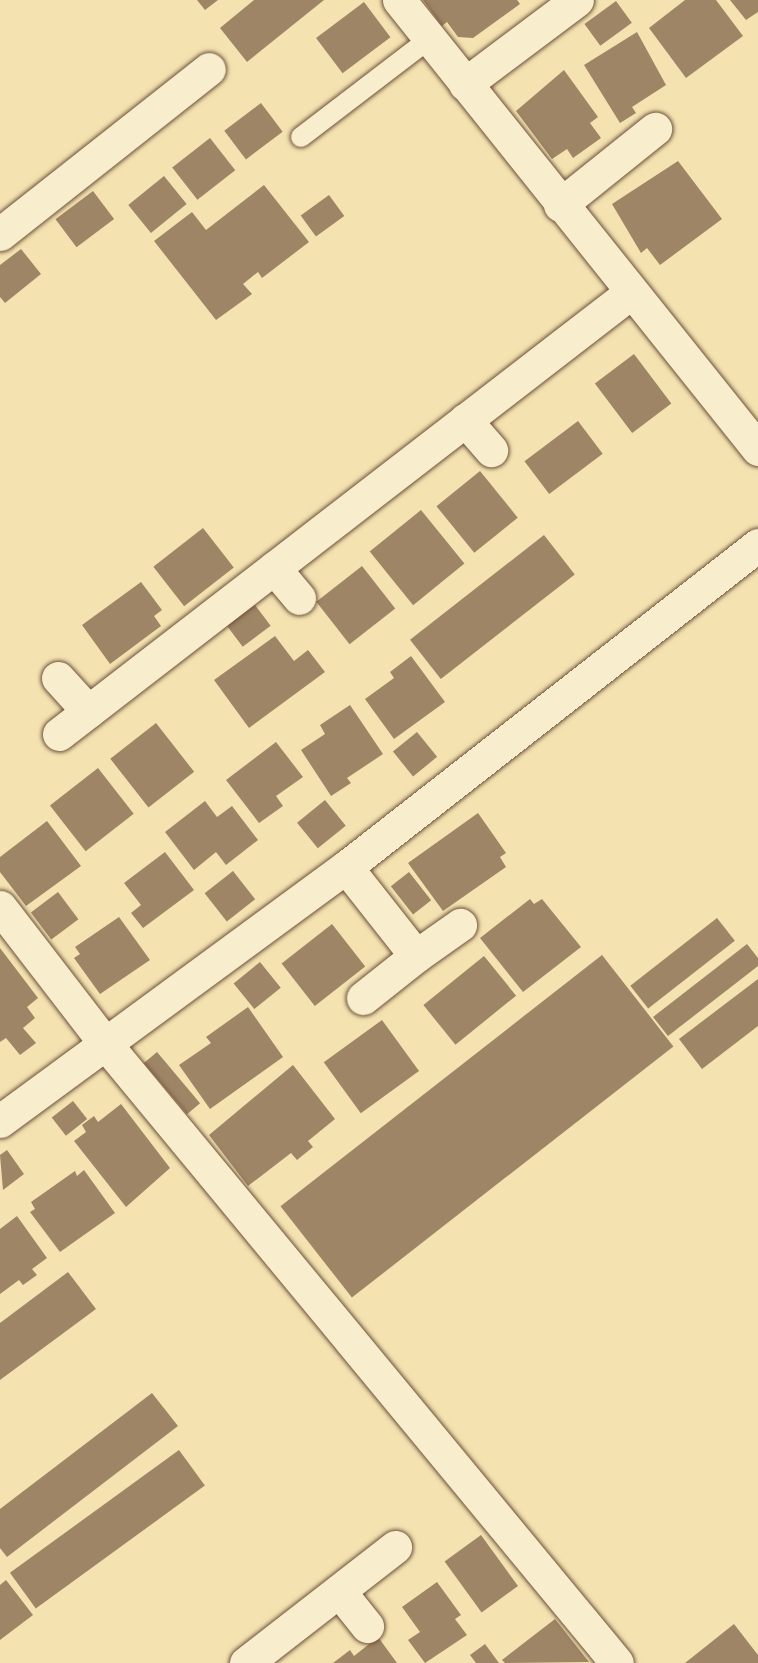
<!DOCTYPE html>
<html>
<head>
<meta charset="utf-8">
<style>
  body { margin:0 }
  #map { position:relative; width:758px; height:1663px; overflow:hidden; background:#f4e3b1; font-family:"IM FELL Great Primer",serif }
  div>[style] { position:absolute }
  .building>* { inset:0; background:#9e8565; transform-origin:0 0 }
  .roads { filter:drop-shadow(0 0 2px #6d503a) drop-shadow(0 0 2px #6d503a) }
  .lane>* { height:20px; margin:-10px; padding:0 10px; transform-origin:10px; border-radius:10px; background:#f8edcc }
  .street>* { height:33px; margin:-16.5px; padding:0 16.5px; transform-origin:16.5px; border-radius:16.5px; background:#f8edcc }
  span { translate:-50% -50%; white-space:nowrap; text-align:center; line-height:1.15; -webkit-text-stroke:4.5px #f8edcc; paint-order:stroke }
</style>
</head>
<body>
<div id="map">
  <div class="building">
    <div style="clip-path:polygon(197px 0,218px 0,205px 10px)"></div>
    <div style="clip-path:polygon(254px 0,324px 0,247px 62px,220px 28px)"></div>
    <div style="clip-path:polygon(423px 0,517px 0,520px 4px,473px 38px,458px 37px,447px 22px,442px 26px)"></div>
    <div style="clip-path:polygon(685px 0,716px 0,743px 36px,686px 78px,649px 28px)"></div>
    <div style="clip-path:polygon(730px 0,758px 0,758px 12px,746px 20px)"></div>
    <div style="left:616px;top:1px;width:27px;height:39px;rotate:54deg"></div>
    <div style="left:364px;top:2px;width:44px;height:60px;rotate:53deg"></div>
    <div style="clip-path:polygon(637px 32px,666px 85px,632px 107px,636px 113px,620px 123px,584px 65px)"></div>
    <div style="clip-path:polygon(564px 70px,598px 117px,590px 123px,601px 138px,573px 158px,567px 149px,552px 159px,516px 111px)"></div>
    <div style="left:261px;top:103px;width:36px;height:46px;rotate:53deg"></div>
    <div style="left:210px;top:138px;width:41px;height:48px;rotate:52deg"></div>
    <div style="clip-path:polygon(678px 161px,722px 219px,660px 265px,647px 248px,641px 253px,612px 204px)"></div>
    <div style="left:164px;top:176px;width:36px;height:46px;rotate:51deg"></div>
    <div style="clip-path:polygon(264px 185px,309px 242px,262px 278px,258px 272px,243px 284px,252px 294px,216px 320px,154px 241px,192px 212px,206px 230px)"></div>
    <div style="left:93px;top:191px;width:35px;height:47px;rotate:53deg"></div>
    <div style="left:329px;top:195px;width:26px;height:35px;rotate:54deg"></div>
    <div style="clip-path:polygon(21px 249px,41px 274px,5px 303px,0 297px,0 265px)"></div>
    <div style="left:634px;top:354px;width:62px;height:49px;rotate:53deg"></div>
    <div style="left:578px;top:421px;width:41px;height:67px;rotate:53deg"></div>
    <div style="left:480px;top:471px;width:60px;height:56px;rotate:51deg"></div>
    <div style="left:421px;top:510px;width:69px;height:66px;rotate:51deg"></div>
    <div style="left:203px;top:528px;width:50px;height:63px;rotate:52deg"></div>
    <div style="left:544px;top:535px;width:50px;height:170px;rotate:52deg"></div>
    <div style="left:362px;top:566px;width:54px;height:58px;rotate:52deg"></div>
    <div style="clip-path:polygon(141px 582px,162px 610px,154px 616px,161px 626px,110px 664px,82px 625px)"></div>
    <div style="left:255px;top:605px;width:26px;height:35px;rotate:53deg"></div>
    <div style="clip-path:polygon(275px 636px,294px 661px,308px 650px,325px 672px,249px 728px,214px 680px)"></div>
    <div style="clip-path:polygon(411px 656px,445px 702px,394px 739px,365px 699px,394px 678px,390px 672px)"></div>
    <div style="clip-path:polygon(350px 705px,383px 754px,347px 778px,351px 783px,331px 796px,301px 750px,325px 734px,320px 725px)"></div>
    <div style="left:156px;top:723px;width:62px;height:58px;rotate:52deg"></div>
    <div style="left:417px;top:732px;width:32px;height:31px;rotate:51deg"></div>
    <div style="clip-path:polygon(276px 742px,303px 777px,276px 796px,283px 806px,259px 823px,226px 780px)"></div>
    <div style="left:98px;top:768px;width:58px;height:61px;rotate:52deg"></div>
    <div style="left:325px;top:800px;width:33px;height:36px;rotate:51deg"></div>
    <div style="clip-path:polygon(205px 801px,217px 817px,232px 806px,258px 840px,226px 865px,216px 852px,194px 870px,165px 832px)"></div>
    <div style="clip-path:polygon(478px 813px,506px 853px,500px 857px,506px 867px,443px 911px,408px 863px)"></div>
    <div style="clip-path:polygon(47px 821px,81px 866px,26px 906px,0 872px,0 857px)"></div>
    <div style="clip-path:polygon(165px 852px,194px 890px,143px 928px,131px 913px,141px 905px,124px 883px)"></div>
    <div style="left:233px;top:871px;width:36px;height:36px;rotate:52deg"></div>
    <div style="left:409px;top:872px;width:36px;height:23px;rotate:52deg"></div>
    <div style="left:58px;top:892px;width:34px;height:34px;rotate:53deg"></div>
    <div style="clip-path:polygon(530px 899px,534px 904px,542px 899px,581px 947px,523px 992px,480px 938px)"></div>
    <div style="clip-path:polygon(119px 917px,150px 960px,100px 994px,74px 958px,80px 954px,75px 947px)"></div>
    <div style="left:717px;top:918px;width:29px;height:110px;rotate:52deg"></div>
    <div style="left:332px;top:924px;width:54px;height:64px;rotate:52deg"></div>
    <div style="clip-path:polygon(747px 944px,758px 958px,758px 966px,668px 1036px,653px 1017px)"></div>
    <div style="clip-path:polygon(0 948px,38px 998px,27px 1007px,35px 1018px,23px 1028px,36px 1043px,20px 1055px,6px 1038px,0 1042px)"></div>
    <div style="left:602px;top:955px;width:116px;height:408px;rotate:52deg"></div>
    <div style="left:484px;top:956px;width:51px;height:78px;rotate:51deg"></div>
    <div style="left:260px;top:962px;width:33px;height:34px;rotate:51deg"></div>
    <div style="clip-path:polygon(758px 979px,758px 1026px,702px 1069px,679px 1039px)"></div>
    <div style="clip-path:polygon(248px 1007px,283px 1057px,210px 1109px,179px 1065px,211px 1043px,206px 1037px)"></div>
    <div style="left:382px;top:1020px;width:63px;height:72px;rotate:54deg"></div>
    <div style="left:157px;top:1052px;width:67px;height:17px;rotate:50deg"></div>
    <div style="clip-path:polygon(293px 1065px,335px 1119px,308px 1141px,313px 1147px,297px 1160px,291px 1153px,248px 1186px,209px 1135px)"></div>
    <div style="left:73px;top:1101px;width:23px;height:27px;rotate:52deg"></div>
    <div style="clip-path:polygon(121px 1104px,170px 1168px,126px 1207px,74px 1141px,86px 1132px,82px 1125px,94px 1116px,98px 1122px)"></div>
    <div style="clip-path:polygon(7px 1150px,24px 1174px,3px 1190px,0 1155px)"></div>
    <div style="clip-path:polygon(84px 1170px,115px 1213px,60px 1252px,30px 1212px,35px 1209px,31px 1202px,75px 1171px,77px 1176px)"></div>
    <div style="clip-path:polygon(17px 1216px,47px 1258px,32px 1269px,37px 1275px,23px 1285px,19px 1280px,0 1294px,0 1229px)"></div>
    <div style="clip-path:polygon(68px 1272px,96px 1309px,0 1380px,0 1323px)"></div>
    <div style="clip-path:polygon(152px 1393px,178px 1426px,7px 1557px,0 1548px,0 1509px)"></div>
    <div style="left:179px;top:1450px;width:44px;height:209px;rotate:54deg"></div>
    <div style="left:481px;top:1535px;width:63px;height:45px;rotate:54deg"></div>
    <div style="clip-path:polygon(6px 1580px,33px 1615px,0 1640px,0 1585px)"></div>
    <div style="clip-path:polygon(437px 1582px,461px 1615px,455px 1619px,467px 1635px,425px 1663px,408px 1640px,420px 1632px,402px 1607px)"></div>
    <div style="clip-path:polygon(555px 1619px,589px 1662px,505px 1663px,502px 1660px)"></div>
    <div style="clip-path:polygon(734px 1624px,758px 1655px,758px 1663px,685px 1663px)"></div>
    <div style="clip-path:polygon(378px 1637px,397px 1663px,333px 1663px,350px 1650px,354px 1656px)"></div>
    <div style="clip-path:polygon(485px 1644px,499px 1663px,476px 1663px,470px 1655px)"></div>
  </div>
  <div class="roads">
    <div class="lane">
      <div style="left:301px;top:137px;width:161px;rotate:-37.4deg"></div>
    </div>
    <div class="street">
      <div style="left:399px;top:0;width:575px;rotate:51.36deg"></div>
      <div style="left:465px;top:84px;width:140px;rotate:-36.9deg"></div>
      <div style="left:560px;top:205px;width:122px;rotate:-38.7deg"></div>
      <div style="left:0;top:234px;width:266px;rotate:-38.3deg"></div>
      <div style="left:465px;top:420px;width:40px;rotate:49deg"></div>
      <div style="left:274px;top:568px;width:39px;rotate:50deg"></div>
      <div style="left:58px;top:678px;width:45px;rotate:47.7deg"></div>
      <div style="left:59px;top:734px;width:720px;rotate:-37.67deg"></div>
      <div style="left:346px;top:867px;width:113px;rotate:51.8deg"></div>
      <div style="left:416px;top:956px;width:54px;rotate:-35.2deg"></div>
      <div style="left:0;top:907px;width:170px;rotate:52.4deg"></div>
      <div style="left:104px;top:1042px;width:805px;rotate:50.44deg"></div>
      <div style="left:363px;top:998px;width:68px;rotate:-38.4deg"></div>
      <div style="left:0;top:1121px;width:429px;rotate:-36.3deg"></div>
      <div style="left:346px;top:867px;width:523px;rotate:-38.01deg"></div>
      <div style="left:339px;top:1591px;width:45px;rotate:51.3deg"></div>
      <div style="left:246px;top:1663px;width:189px;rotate:-37.9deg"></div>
    </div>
  </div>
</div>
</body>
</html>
